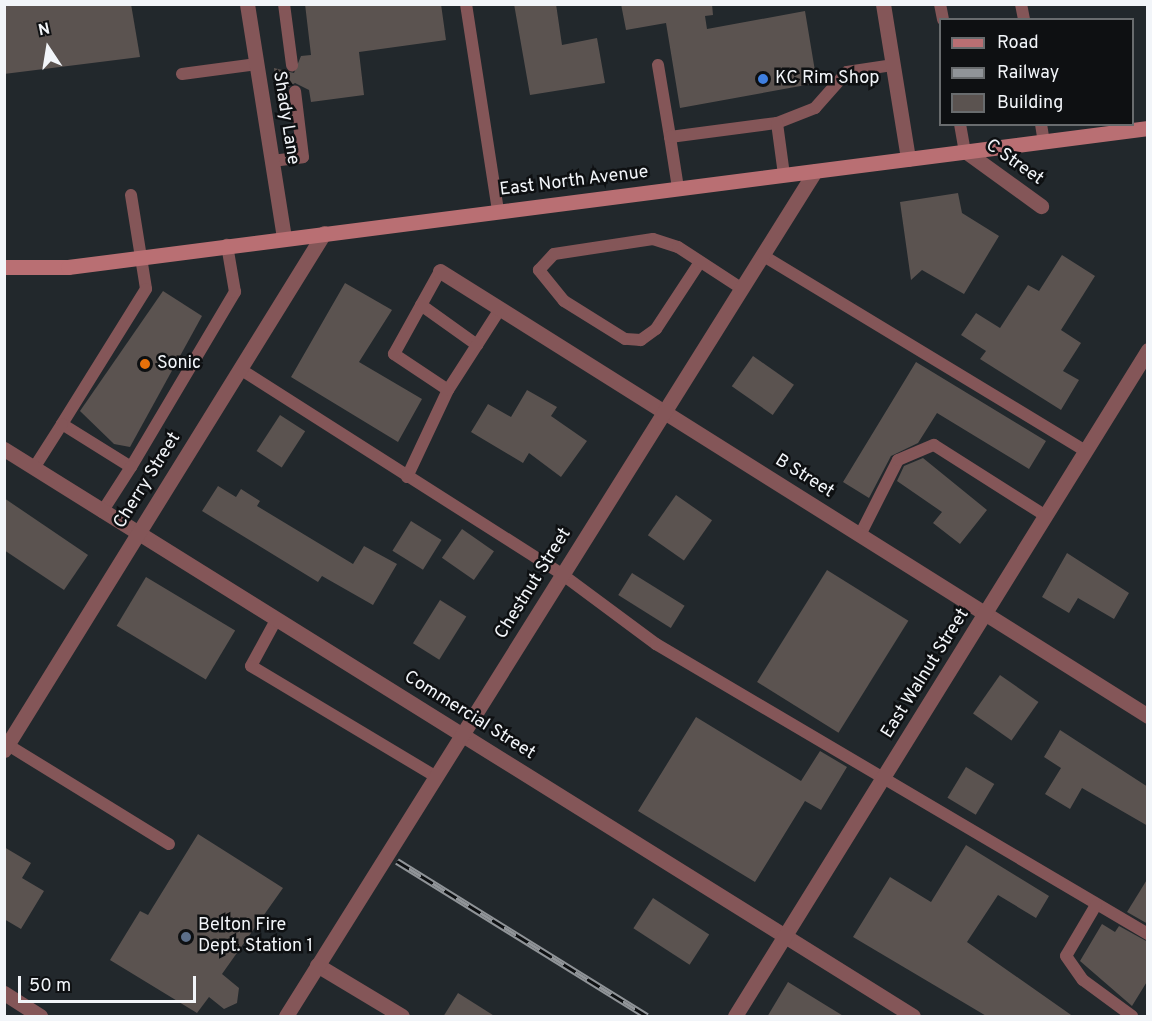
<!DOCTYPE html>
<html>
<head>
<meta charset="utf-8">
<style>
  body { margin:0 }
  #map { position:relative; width:1152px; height:1021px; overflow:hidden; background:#22282c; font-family:Overpass,sans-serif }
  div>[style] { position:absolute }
  .building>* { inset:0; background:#5b5350; transform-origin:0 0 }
  .service>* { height:12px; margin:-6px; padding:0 6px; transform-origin:6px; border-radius:6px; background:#845658 }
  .minor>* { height:15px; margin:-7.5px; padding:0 7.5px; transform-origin:7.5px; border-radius:7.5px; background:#845658 }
  .secondary>* { height:15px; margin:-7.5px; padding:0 7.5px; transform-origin:7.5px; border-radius:7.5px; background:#b96f73 }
  .rail>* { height:7px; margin-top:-3.5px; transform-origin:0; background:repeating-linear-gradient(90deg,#0e1012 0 14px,#909498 0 28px); box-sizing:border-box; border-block:2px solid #909498 }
  .dots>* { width:16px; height:16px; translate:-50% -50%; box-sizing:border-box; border:3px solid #0e1012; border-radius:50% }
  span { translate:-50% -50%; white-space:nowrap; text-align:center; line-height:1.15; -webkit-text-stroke:5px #0e1012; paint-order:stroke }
  .poi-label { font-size:18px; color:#f2f5f9 }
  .left { translate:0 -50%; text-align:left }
  .street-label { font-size:18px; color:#f2f5f9 }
  .frame { position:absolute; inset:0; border:6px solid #f2f5f9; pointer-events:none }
  .legend { position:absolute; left:939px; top:18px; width:195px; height:108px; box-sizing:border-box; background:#0e1012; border:2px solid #696c6e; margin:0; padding:8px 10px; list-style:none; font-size:18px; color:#f2f5f9 }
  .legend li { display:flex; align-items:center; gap:12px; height:30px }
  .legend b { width:30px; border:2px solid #696c6e }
  .north { position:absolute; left:18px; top:18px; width:60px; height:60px; -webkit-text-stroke:4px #0e1012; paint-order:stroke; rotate:348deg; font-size:16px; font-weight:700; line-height:24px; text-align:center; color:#f2f5f9 }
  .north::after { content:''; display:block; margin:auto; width:21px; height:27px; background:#f2f5f9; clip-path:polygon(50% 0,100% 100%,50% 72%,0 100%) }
  .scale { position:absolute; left:18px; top:976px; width:178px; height:27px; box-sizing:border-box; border:3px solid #f2f5f9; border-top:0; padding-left:8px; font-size:18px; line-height:21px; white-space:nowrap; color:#f2f5f9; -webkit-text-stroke:4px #0e1012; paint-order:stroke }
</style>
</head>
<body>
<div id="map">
  <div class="building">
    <div style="clip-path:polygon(4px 4px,131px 4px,140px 57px,4px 74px)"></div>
    <div style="clip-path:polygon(305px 4px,441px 4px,446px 40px,359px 52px,364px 95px,311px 102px,309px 90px,295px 83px,277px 94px,274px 68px,294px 73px,301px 56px,311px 55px)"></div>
    <div style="clip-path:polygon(514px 4px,556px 4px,562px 45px,597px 38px,605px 83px,530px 95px)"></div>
    <div style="clip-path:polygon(621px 4px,712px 4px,713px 15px,705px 16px,707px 29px,805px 11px,817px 83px,680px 108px,666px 23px,626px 30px)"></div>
    <div style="clip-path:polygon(958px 193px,962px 213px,999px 236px,964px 294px,922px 270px,911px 280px,900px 202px)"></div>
    <div style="clip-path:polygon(1062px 255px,1095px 276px,1061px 330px,1081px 343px,1063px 371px,1079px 380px,1061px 410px,980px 359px,986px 351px,961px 335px,976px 313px,1000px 328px,1028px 285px,1039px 291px)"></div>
    <div style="clip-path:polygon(345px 283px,392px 310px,359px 362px,422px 399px,398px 442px,291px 377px)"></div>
    <div style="clip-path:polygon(163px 291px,202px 316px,130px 447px,114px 444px,80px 411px)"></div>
    <div style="left:753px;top:356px;width:50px;height:37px;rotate:35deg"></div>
    <div style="clip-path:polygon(916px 362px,1046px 441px,1029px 469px,937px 413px,918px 443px,891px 456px,869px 498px,843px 482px)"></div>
    <div style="clip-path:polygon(527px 390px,557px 407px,551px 416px,587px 441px,561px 477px,529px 453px,523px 463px,471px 432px,488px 404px,511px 417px)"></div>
    <div style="left:280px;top:415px;width:30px;height:43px;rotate:33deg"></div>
    <div style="clip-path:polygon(923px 458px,987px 510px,960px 544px,933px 523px,942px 512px,897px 481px,904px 466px)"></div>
    <div style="clip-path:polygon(218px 486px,236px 497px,241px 489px,260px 501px,257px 506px,353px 564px,364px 546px,397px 564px,373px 605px,322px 576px,318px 582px,202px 511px)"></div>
    <div style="left:676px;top:495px;width:44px;height:49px;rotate:35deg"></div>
    <div style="clip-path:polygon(4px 498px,88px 555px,64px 590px,4px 550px)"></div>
    <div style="left:411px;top:521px;width:36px;height:35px;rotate:32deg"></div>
    <div style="left:462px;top:529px;width:39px;height:35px;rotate:35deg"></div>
    <div style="clip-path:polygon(1067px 553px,1129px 593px,1114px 619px,1078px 598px,1069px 613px,1042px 597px)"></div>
    <div style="left:827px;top:570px;width:96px;height:132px;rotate:32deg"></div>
    <div style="left:632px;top:573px;width:62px;height:26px;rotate:32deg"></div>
    <div style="left:146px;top:577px;width:104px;height:57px;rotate:31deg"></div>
    <div style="left:440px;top:600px;width:31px;height:51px;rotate:32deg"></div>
    <div style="left:1000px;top:675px;width:47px;height:47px;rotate:35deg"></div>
    <div style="clip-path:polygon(696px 717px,801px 781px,820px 751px,847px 767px,821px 810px,805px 801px,755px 882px,638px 811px)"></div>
    <div style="clip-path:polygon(1060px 730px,1148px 787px,1148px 826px,1082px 788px,1070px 809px,1045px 794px,1061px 768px,1044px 757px)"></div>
    <div style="left:966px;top:767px;width:33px;height:36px;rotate:31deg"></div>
    <div style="clip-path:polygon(198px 834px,283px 888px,222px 974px,239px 988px,237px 1003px,224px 1009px,209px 997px,197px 1013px,110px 960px,140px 911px,148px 915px)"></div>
    <div style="clip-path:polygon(966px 845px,1049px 896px,1036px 918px,998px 895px,967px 942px,1074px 1017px,988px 1017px,853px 937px,890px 877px,931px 902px)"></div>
    <div style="clip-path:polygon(4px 847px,31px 863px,22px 878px,44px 891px,21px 929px,4px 919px)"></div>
    <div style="clip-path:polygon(1148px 878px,1148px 924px,1127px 912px)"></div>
    <div style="left:653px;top:898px;width:67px;height:36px;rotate:33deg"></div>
    <div style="clip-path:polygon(1102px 924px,1115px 932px,1119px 926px,1148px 942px,1148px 980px,1132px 1006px,1080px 961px)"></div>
    <div style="clip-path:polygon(788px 982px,845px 1017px,767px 1017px)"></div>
    <div style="clip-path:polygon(458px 993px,496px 1017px,443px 1017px)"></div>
  </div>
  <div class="service">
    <div style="left:284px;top:4px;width:62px;rotate:82.5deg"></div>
    <div style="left:466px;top:4px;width:209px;rotate:81.2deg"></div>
    <div style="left:940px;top:4px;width:16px;rotate:79deg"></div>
    <div style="left:1021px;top:4px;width:16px;rotate:79deg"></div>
    <div style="left:658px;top:65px;width:73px;rotate:80.5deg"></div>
    <div style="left:182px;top:74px;width:76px;rotate:-7.6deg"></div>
    <div style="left:777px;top:123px;width:41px;rotate:-21.5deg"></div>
    <div style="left:815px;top:108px;width:48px;rotate:-48.4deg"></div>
    <div style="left:847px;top:72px;width:47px;rotate:-8.7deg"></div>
    <div style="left:960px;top:124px;width:27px;rotate:80deg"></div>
    <div style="left:1041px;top:124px;width:18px;rotate:81deg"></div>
    <div style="left:272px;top:161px;width:31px;rotate:-7deg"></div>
    <div style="left:303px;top:157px;width:66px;rotate:-96.9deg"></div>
    <div style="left:678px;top:188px;width:52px;rotate:-98.9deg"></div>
    <div style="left:670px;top:137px;width:108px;rotate:-7.5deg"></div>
    <div style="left:777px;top:123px;width:52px;rotate:82.3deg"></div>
    <div style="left:131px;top:195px;width:95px;rotate:80.9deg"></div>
    <div style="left:146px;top:289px;width:159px;rotate:121.9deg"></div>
    <div style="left:62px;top:424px;width:81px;rotate:31.9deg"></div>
    <div style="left:131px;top:467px;width:204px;rotate:-59.3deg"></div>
    <div style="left:235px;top:292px;width:48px;rotate:-99.7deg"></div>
    <div style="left:762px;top:255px;width:379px;rotate:31.2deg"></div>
    <div style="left:700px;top:262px;width:80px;rotate:123.3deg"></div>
    <div style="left:656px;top:329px;width:19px;rotate:144deg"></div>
    <div style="left:641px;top:340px;width:16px;rotate:-176deg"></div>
    <div style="left:625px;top:339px;width:72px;rotate:-148.1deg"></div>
    <div style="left:564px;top:301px;width:40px;rotate:-129deg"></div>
    <div style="left:539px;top:270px;width:22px;rotate:-47deg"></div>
    <div style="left:554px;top:254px;width:100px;rotate:-8.6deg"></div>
    <div style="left:653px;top:239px;width:26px;rotate:18deg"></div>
    <div style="left:678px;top:247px;width:75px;rotate:33.1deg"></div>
    <div style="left:421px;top:305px;width:69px;rotate:35.5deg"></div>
    <div style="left:477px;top:345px;width:43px;rotate:-57.4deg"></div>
    <div style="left:240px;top:369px;width:383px;rotate:32.5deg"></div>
    <div style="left:563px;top:575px;width:116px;rotate:36.6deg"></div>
    <div style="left:656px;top:644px;width:571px;rotate:30.52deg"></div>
    <div style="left:448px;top:390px;width:54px;rotate:-57.2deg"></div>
    <div style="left:34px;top:468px;width:52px;rotate:-57.5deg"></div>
    <div style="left:407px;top:477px;width:96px;rotate:-64.8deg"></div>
    <div style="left:448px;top:390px;width:65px;rotate:-146.3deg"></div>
    <div style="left:394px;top:354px;width:95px;rotate:-61deg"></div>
    <div style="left:102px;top:512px;width:54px;rotate:-57.2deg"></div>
    <div style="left:860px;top:535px;width:84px;rotate:-63.1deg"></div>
    <div style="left:898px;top:460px;width:39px;rotate:-23deg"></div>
    <div style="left:934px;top:445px;width:133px;rotate:32.4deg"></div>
    <div style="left:276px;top:620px;width:52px;rotate:118.5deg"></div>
    <div style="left:251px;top:666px;width:214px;rotate:30.9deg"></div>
    <div style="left:8px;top:745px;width:189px;rotate:31.6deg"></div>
    <div style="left:1096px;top:905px;width:59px;rotate:120.5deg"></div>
    <div style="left:1066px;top:956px;width:29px;rotate:55deg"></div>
    <div style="left:1083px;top:980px;width:61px;rotate:36.3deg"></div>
  </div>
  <div class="minor">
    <div style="left:247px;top:4px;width:236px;rotate:81deg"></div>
    <div style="left:883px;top:4px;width:157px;rotate:80.8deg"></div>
    <div style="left:965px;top:151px;width:94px;rotate:35.9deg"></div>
    <div style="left:440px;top:271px;width:836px;rotate:32.15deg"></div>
    <div style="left:4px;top:449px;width:1071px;rotate:31.95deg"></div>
    <div style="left:4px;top:750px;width:608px;rotate:-58.24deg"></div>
    <div style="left:317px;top:965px;width:99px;rotate:31deg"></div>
    <div style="left:4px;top:993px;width:43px;rotate:32.6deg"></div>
    <div style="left:286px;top:1016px;width:997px;rotate:-57.95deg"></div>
    <div style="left:735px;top:1016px;width:784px;rotate:-58.2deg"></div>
  </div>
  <div class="secondary">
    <div style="left:4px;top:267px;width:64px"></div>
    <div style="left:68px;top:267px;width:1089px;rotate:-7.33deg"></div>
  </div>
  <div class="rail">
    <div style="left:397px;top:861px;width:294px;rotate:31.8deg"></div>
  </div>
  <div class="dots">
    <div style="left:763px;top:79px;background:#3f7fe0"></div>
    <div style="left:145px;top:364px;background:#e8710a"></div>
    <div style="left:186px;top:937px;background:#5c6f8a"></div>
  </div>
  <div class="poi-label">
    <span class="left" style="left:775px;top:79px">KC Rim Shop</span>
    <span class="left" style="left:157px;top:364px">Sonic</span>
    <span class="left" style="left:198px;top:937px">Belton Fire<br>Dept. Station 1</span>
  </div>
  <div class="street-label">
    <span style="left:285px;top:118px;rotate:81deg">Shady Lane</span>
    <span style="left:1014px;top:163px;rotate:35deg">C Street</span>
    <span style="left:574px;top:182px;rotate:-7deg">East North Avenue</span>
    <span style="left:804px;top:477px;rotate:32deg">B Street</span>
    <span style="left:148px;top:481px;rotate:-58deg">Cherry Street</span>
    <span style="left:534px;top:584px;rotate:-58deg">Chestnut Street</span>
    <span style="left:926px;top:674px;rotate:-58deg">East Walnut Street</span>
    <span style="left:469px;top:716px;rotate:32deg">Commercial Street</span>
  </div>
  <div class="frame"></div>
  <ul class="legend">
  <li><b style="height:8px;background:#b96f73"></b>Road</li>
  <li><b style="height:8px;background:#909498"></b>Railway</li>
  <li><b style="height:16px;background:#5b5350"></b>Building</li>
  </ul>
  <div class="north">N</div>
  <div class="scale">50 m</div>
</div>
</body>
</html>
